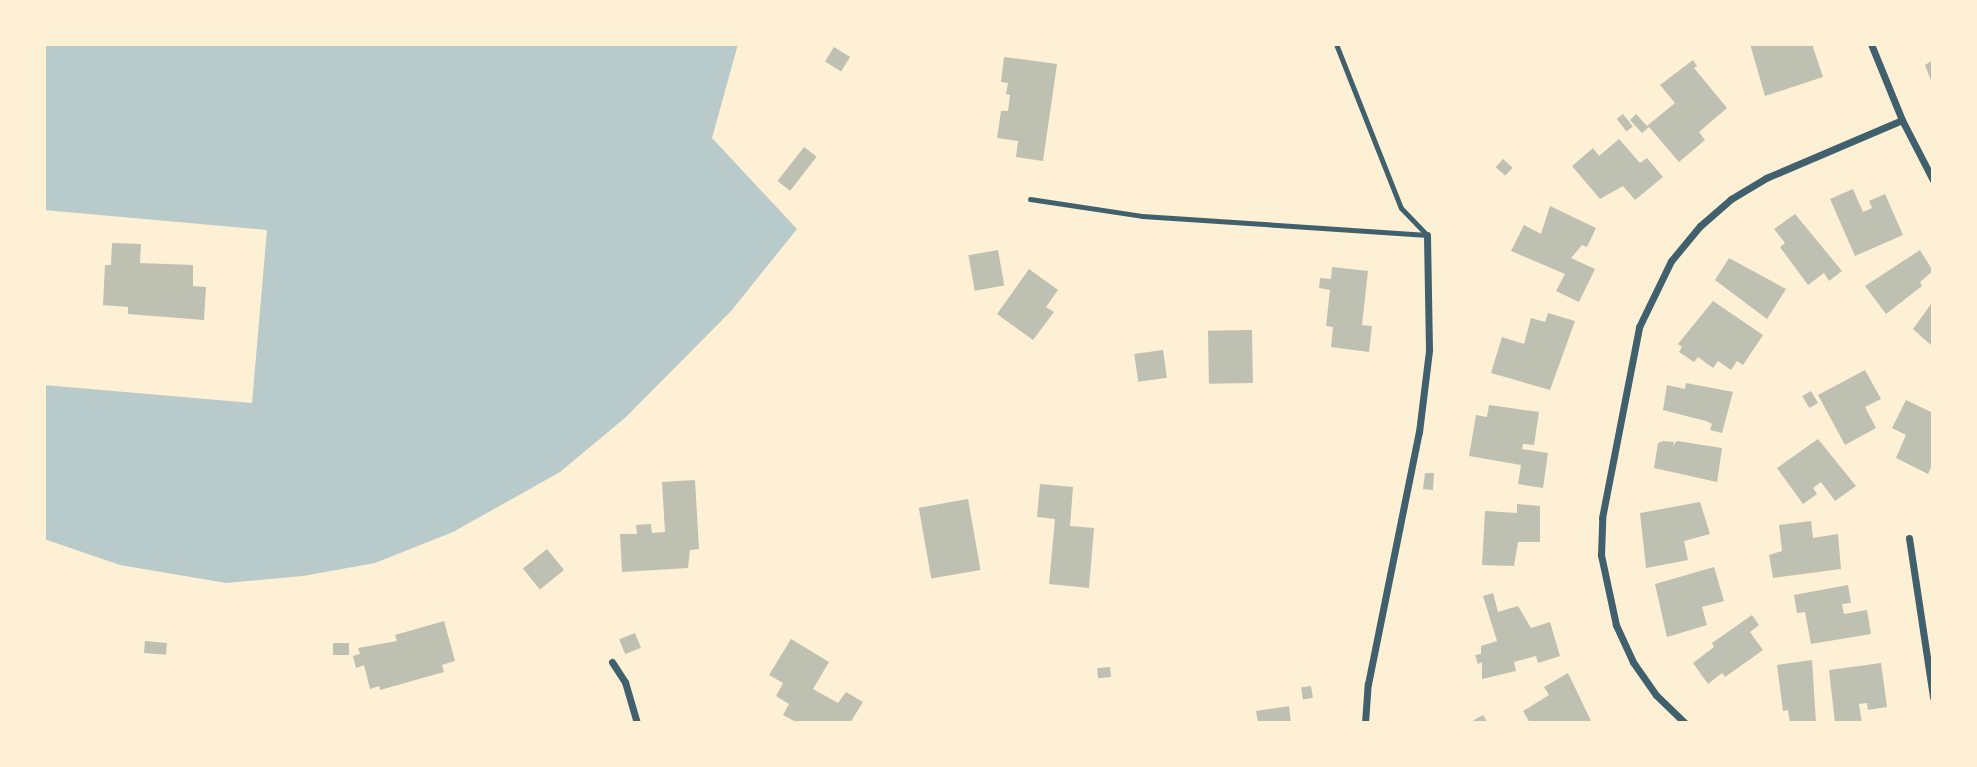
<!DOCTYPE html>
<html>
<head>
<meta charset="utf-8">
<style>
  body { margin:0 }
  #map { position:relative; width:1977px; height:767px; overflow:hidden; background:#fdf0d5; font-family:Inter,sans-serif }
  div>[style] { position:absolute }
  .green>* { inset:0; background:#b9caca }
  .building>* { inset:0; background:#bec0b2; transform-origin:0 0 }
  .service>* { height:5px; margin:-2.5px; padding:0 2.5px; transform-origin:2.5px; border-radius:2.5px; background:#3f606c }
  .minor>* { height:7px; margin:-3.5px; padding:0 3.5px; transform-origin:3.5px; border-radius:3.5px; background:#3f606c }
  span { translate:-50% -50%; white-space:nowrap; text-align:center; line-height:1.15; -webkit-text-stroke:7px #fdf0d5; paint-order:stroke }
  .frame { position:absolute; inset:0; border:46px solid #fdf0d5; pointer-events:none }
</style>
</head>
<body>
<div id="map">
  <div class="green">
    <div style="clip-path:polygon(44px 44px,738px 44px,712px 138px,797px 229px,731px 311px,626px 417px,560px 472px,453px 532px,375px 563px,303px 576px,226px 583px,120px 565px,44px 539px,44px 385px,252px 403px,267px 230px,44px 210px)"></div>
  </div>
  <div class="building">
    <div style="clip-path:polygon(1750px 44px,1812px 44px,1823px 77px,1765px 96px)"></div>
    <div style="left:834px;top:47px;width:19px;height:17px;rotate:32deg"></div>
    <div style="clip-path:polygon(1004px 57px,1057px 64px,1043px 161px,1016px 157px,1018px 141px,997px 138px,1001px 111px,1008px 111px,1010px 95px,1006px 94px,1008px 83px,1001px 82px)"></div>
    <div style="clip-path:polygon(1693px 60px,1697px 66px,1694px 68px,1727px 108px,1699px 132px,1705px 140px,1679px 162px,1649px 127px,1642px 133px,1630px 120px,1636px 114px,1647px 126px,1675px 103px,1660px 85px)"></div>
    <div style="clip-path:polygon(1933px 60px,1933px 86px,1925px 65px)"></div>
    <div style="left:1623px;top:114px;width:16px;height:8px;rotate:52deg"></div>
    <div style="clip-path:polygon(1619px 139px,1640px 163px,1647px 158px,1663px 177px,1635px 200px,1623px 186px,1600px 199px,1572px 166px,1593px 148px,1599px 156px)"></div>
    <div style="left:804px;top:147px;width:16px;height:43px;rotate:38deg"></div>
    <div style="left:1503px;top:159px;width:13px;height:11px;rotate:42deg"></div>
    <div style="clip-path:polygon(1853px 189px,1863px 212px,1872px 208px,1869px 201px,1885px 194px,1903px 235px,1855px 256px,1830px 199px)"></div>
    <div style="clip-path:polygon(1550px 206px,1596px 228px,1587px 247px,1582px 245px,1571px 258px,1595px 269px,1579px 302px,1556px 291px,1565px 274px,1511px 251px,1524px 225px,1541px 234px)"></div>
    <div style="clip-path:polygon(1795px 214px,1842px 271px,1829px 281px,1824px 273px,1808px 285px,1780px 247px,1785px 243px,1774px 229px)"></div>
    <div style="clip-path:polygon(112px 243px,141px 244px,140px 263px,193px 265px,193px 286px,206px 287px,204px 320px,128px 314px,128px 307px,103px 305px,105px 265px,111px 265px)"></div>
    <div style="left:998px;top:250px;width:36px;height:30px;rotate:80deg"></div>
    <div style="clip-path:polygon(1920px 250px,1933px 271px,1920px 282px,1922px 286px,1886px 314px,1865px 286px)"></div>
    <div style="clip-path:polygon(1729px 258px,1786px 289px,1767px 319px,1715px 280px)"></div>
    <div style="clip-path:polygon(1332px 267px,1368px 271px,1362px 325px,1372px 326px,1369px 352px,1331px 347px,1333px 327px,1326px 326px,1330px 290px,1319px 288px,1320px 278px,1331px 279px)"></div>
    <div style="clip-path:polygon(1029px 269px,1058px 290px,1046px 307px,1054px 312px,1033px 340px,997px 314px)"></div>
    <div style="clip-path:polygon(1713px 301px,1763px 335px,1743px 365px,1737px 361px,1731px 370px,1718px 361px,1713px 368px,1698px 357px,1694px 362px,1679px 352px,1682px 347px,1678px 344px)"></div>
    <div style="clip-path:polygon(1931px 304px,1933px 306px,1933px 347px,1913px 329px)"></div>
    <div style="clip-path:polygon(1548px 313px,1575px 321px,1550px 390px,1491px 373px,1502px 337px,1524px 344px,1531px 318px,1545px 322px)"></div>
    <div style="left:1252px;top:330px;width:53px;height:44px;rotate:89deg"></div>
    <div style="left:1163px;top:350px;width:28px;height:29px;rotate:82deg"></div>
    <div style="clip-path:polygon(1865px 370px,1881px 399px,1865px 407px,1876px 428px,1845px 445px,1818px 395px)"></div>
    <div style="clip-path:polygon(1686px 383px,1733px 392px,1722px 433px,1710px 430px,1712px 424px,1706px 421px,1663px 410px,1667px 385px,1685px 389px)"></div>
    <div style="left:1811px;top:391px;width:14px;height:10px;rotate:60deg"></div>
    <div style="clip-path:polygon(1906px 400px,1933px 413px,1933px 463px,1928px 474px,1896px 458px,1906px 435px,1892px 428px)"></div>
    <div style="clip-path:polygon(1489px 405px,1539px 412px,1534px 445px,1523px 444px,1522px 449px,1548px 453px,1543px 488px,1518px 484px,1521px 465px,1469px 456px,1476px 415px,1487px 417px)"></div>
    <div style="clip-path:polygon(1818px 439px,1856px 486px,1835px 501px,1821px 482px,1813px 488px,1817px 494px,1803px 504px,1777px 468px)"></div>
    <div style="clip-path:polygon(1663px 441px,1674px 442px,1673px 446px,1677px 441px,1722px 448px,1717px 482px,1654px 468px,1658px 443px)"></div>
    <div style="clip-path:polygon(1425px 473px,1434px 473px,1433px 490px,1423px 489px)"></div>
    <div style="clip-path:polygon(695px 480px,699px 549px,690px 550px,688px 568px,622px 572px,620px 534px,637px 534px,636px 525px,651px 524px,652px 533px,665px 532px,662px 482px)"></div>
    <div style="clip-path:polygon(1040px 484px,1073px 487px,1070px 526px,1094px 528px,1089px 588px,1049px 584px,1055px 519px,1037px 517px)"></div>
    <div style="left:968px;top:499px;width:72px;height:50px;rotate:80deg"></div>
    <div style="clip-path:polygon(1700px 502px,1710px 534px,1684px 541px,1688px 560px,1646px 568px,1640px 513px)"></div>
    <div style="clip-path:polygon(1517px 504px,1540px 506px,1540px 542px,1518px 542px,1514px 566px,1482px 565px,1485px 511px,1517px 513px)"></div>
    <div style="clip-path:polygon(1811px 521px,1813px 538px,1838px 534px,1841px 569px,1773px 578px,1769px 555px,1782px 551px,1779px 525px)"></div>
    <div style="left:547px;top:549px;width:27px;height:31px;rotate:51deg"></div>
    <div style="clip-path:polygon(1714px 567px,1724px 601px,1702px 607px,1707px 625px,1667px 637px,1655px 584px)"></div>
    <div style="clip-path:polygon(1848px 585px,1851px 603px,1842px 604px,1844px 614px,1867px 610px,1871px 634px,1811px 644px,1805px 612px,1797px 613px,1794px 595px)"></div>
    <div style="clip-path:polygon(1493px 593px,1498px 612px,1518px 606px,1531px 628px,1550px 622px,1560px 656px,1538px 663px,1536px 656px,1514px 662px,1516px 671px,1482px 679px,1482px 662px,1478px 664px,1475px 655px,1481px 654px,1481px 646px,1497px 641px,1483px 596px)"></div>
    <div style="clip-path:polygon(1752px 615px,1759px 625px,1750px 632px,1763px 650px,1725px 677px,1722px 673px,1708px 684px,1693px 663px,1714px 647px,1712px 643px)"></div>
    <div style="clip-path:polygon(444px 621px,455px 661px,442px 665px,444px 672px,380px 690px,379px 686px,370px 689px,364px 665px,356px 668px,353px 656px,360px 654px,358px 648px,397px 641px,395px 635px)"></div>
    <div style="left:635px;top:633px;width:16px;height:17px;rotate:68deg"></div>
    <div style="clip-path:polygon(791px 639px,829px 662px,813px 689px,838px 703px,846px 692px,863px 702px,850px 723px,798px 723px,783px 715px,789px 704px,776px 696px,783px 683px,769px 675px)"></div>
    <div style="left:145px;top:641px;width:22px;height:12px;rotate:5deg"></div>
    <div style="left:333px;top:643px;width:16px;height:12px"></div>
    <div style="clip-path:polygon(1812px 660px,1816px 723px,1790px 723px,1788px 710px,1783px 711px,1777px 665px)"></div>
    <div style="clip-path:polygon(1881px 663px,1887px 707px,1868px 710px,1867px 703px,1859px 704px,1862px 723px,1835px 723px,1829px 670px)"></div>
    <div style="left:1110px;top:667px;width:10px;height:13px;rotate:84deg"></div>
    <div style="clip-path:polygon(1568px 673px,1592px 723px,1530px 723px,1523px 711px,1549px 695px,1544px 687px)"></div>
    <div style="left:1311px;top:686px;width:12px;height:10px;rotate:81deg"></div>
    <div style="clip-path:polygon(1289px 706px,1291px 723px,1258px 723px,1256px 711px)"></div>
    <div style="clip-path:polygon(1483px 715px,1488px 723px,1469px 723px)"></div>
  </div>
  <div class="service">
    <div style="left:1336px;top:44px;width:176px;rotate:68.4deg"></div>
    <div style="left:1401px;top:208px;width:37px;rotate:46deg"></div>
    <div style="left:1030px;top:199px;width:113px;rotate:8.6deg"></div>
    <div style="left:1142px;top:216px;width:286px;rotate:3.8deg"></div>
  </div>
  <div class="minor">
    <div style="left:1871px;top:44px;width:82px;rotate:67.8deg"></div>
    <div style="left:1902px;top:120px;width:68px;rotate:62.7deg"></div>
    <div style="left:1909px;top:538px;width:161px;rotate:81.4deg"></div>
    <div style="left:612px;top:662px;width:24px;rotate:57deg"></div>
    <div style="left:625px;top:682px;width:43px;rotate:73.7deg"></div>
    <div style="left:1365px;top:723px;width:39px;rotate:-86deg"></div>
    <div style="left:1368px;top:684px;width:257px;rotate:-78.6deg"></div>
    <div style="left:1419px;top:432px;width:83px;rotate:-83deg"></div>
    <div style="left:1429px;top:350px;width:115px;rotate:-91deg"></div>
    <div style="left:1685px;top:723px;width:40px;rotate:-136deg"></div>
    <div style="left:1656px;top:695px;width:40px;rotate:-124.9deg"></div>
    <div style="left:1633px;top:662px;width:41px;rotate:-114.7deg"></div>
    <div style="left:1616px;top:625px;width:72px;rotate:-102.1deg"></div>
    <div style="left:1601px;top:555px;width:37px;rotate:-88deg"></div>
    <div style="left:1602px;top:518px;width:195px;rotate:-79deg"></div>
    <div style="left:1639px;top:327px;width:73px;rotate:-64.1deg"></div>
    <div style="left:1671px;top:261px;width:45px;rotate:-50.4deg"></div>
    <div style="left:1700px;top:226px;width:41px;rotate:-41.1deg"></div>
    <div style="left:1731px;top:199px;width:41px;rotate:-31deg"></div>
    <div style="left:1766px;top:178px;width:148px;rotate:-23.1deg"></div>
  </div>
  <div class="frame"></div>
</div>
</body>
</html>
